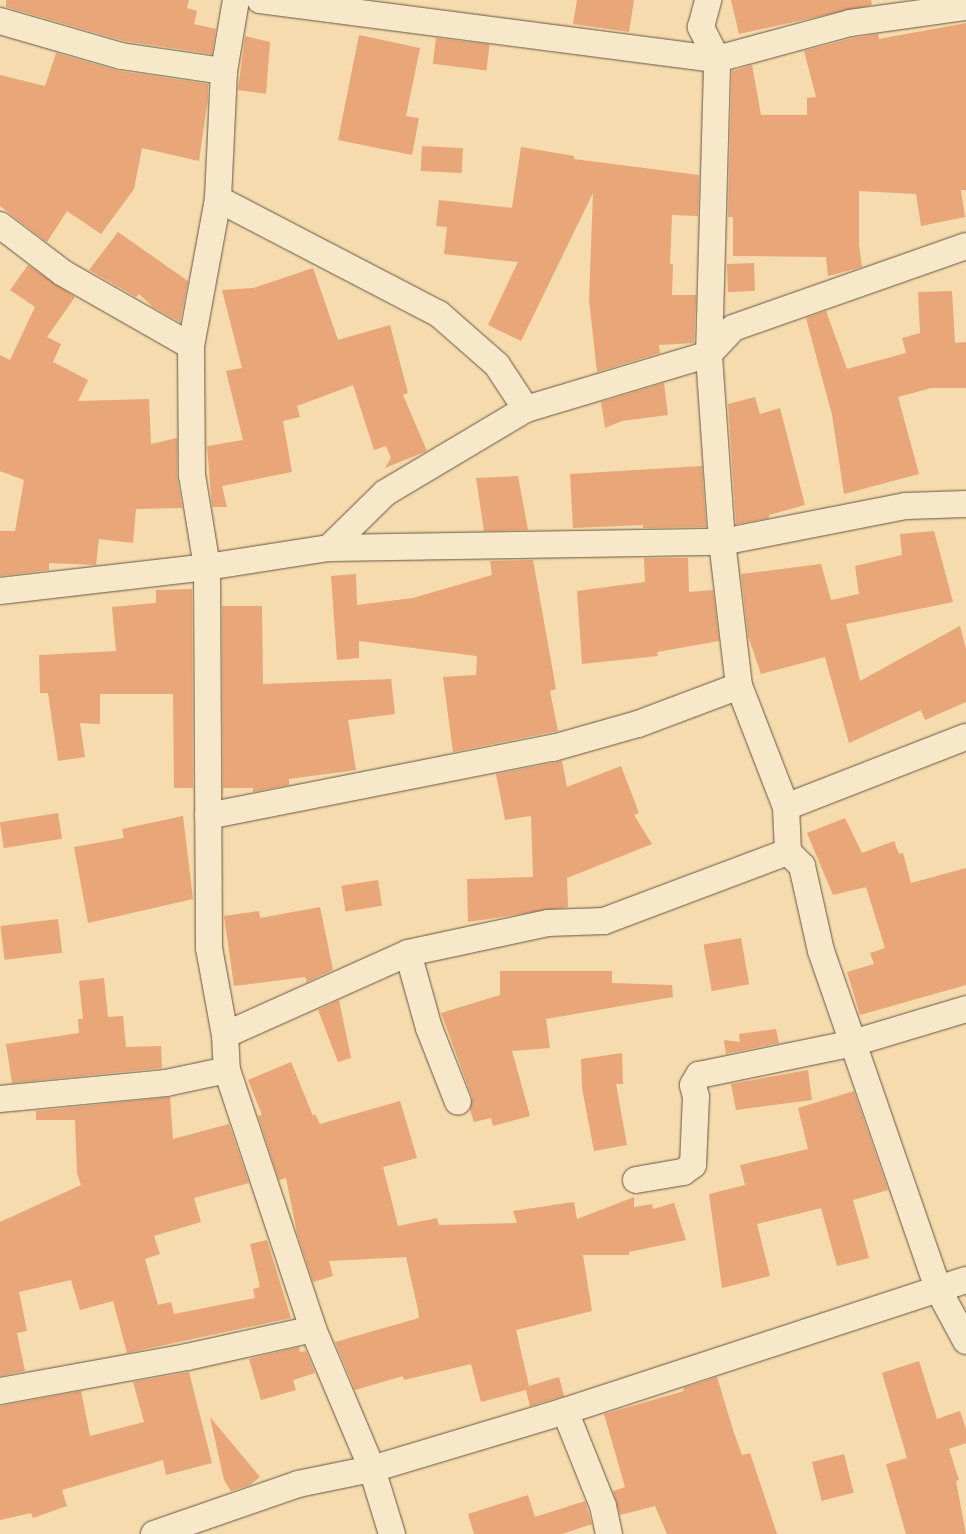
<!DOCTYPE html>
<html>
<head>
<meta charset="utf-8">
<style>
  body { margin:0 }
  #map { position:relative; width:966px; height:1534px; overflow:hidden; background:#f5dbad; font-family:"Gentium Book Plus",serif }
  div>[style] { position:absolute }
  .building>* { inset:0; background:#e8a679; transform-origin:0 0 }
  .roads { filter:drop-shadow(0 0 1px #665644) drop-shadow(0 0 1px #665644) }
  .street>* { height:26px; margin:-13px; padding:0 13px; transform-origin:13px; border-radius:13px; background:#f8e8ca }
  span { translate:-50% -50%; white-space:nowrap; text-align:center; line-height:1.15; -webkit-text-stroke:5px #f8e8ca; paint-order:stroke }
</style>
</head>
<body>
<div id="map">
  <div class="building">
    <div style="clip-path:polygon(6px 0,189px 0,187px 8px,197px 11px,194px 24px,216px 29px,212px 54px,124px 41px,6px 7px)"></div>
    <div style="clip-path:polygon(577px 0,634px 0,629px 32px,573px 24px)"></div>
    <div style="clip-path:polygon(731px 0,871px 0,872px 5px,739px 34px)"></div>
    <div style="clip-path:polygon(966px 23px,966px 190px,961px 190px,965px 217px,921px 226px,916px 194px,859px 191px,859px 245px,862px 267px,828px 276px,826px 257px,733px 256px,733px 217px,728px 217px,732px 71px,752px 65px,761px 115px,807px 115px,807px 98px,816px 97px,804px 51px,853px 38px,878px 34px,879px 39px)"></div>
    <div style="clip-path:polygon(359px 35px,420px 48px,406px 116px,419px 118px,412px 155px,338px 140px)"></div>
    <div style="clip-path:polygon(245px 36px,270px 42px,266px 94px,238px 90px)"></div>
    <div style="left:436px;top:38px;width:54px;height:26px;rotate:7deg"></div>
    <div style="clip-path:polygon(56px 53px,119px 71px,208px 84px,208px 98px,199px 161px,142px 148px,134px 189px,101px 234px,67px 211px,47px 242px,0 206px,0 75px,45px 86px)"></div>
    <div style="left:422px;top:146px;width:41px;height:25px;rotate:3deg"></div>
    <div style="clip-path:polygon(521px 147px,574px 156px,574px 159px,699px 175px,698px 216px,672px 215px,670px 264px,673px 264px,672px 295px,696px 295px,694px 343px,659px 345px,660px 353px,597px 372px,589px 300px,593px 193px,521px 341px,488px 325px,518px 262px,444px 254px,447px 227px,436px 226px,439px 200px,512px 208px)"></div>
    <div style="clip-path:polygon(118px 232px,188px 281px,180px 322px,153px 307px,139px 294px,136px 297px,89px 270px)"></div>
    <div style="left:754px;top:263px;width:28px;height:27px;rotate:88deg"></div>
    <div style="clip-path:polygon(28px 265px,75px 297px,47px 337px,61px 344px,53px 362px,88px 380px,78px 401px,149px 399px,151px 444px,177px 438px,177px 475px,182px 508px,136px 509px,133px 543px,99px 539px,96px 565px,49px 563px,49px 570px,0 576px,0 531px,15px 531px,24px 480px,0 471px,0 355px,10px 360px,35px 307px,10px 290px)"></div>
    <div style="clip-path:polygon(313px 268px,338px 340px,390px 325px,408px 393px,403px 395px,427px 451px,385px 468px,391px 458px,386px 446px,374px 450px,353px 385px,297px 406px,300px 417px,283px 421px,292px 472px,222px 486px,227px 507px,212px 507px,207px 446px,243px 440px,226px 371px,242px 368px,222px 290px,253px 288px)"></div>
    <div style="clip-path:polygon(952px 291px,955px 343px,966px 342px,966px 388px,931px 388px,898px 397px,919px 474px,844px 494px,832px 415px,806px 318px,826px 311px,847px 369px,906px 353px,902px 338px,920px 333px,918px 292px)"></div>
    <div style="clip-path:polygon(664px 383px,668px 415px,622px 421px,605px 428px,601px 402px)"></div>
    <div style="clip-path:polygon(755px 397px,760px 414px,780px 408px,805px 505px,769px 515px,769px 518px,736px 524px,728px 404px)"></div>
    <div style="clip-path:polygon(702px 466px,706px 527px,643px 528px,643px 525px,573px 528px,570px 474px)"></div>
    <div style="clip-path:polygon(518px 476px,528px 530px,484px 531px,476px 478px)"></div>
    <div style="clip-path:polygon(934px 531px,953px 602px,846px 624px,860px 681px,960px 626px,966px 649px,966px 702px,925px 720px,921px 710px,849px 743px,825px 657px,761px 674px,748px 636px,741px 574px,821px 564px,831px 600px,859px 594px,855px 566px,902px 555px,900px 534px)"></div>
    <div style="clip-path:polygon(644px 558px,688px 558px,689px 592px,713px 590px,719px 641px,657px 652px,658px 656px,582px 664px,577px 591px,645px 582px)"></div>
    <div style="clip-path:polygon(533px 560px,556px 689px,550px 691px,558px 731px,453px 752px,443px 677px,476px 675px,477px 656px,359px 641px,359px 658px,337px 660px,331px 576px,356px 574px,357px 605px,413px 598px,492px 575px,490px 561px)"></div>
    <div style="clip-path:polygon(192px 589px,193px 788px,174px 788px,173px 694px,100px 694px,100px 724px,80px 723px,85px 757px,58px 761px,48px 693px,40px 693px,39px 655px,116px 651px,112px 607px,156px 603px,156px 590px)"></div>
    <div style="clip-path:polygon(222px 606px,262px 606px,263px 684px,391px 679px,395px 714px,348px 720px,356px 770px,289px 779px,289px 785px,253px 792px,253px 788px,223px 788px)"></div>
    <div style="clip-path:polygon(562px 761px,567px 787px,621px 766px,639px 813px,634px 815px,652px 844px,567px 878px,568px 907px,468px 922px,467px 879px,533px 877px,531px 816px,505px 820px,496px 774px)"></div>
    <div style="left:58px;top:813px;width:26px;height:59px;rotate:81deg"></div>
    <div style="clip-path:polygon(183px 816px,193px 899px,88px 923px,74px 847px,124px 838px,122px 829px)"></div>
    <div style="clip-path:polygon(845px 818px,862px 853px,894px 841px,899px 854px,903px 853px,911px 883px,966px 868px,966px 985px,860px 1015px,847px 972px,874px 964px,870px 953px,885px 948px,866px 887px,833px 895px,807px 833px)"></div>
    <div style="left:378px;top:880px;width:26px;height:37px;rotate:81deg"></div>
    <div style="clip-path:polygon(320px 907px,333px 970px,307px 982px,305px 977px,234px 986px,224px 916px,259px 911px,260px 918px)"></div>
    <div style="left:58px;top:919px;width:34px;height:58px;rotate:83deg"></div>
    <div style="left:741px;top:938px;width:47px;height:38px;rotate:80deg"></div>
    <div style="clip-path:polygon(500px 971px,612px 971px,612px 983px,672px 985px,673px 997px,546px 1019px,550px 1048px,512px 1051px,530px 1116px,493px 1126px,491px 1118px,474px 1122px,470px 1110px,472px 1097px,441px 1013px,500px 995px)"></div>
    <div style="clip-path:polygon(104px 978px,108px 1017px,123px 1016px,126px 1047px,161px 1046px,162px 1068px,12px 1083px,6px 1044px,79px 1033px,78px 1019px,83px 1019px,79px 981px)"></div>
    <div style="clip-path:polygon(339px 1000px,351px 1058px,338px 1062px,318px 1010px)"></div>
    <div style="clip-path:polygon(776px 1029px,779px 1043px,726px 1054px,724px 1040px,740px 1042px,739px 1034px)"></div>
    <div style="clip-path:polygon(622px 1053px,623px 1084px,616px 1084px,627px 1145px,594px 1151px,582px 1088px,581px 1059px)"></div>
    <div style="clip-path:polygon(291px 1062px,313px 1116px,315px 1114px,320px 1124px,400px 1101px,417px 1158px,383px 1167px,398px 1226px,437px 1218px,439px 1225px,517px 1223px,513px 1211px,574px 1202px,577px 1219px,634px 1197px,634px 1207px,652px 1204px,653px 1209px,674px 1203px,686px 1240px,629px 1252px,629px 1255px,583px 1255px,592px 1311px,516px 1330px,529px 1386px,559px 1377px,564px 1396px,530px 1406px,526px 1390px,481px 1402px,471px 1364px,404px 1380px,403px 1376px,355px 1390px,335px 1342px,419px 1318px,418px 1310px,406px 1257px,329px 1261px,333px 1276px,313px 1282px,297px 1233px,286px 1178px,279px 1180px,258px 1116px,262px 1115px,248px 1080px)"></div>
    <div style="clip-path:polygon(808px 1070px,812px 1100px,736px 1110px,731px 1084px)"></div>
    <div style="clip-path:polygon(854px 1091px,888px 1190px,853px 1200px,869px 1258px,837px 1266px,821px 1208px,757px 1224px,770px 1276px,722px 1288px,709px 1194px,745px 1185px,740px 1165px,808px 1149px,798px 1108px)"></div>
    <div style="clip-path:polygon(170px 1097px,173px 1139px,229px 1124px,249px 1183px,194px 1198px,201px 1222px,154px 1236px,160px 1254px,145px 1259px,158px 1305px,171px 1302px,174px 1314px,255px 1298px,253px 1289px,260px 1287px,250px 1244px,267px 1240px,291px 1318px,127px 1353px,113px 1301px,80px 1310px,71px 1280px,19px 1292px,27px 1331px,17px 1333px,25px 1371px,0 1376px,0 1222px,81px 1185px,77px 1173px,75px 1120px,36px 1120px,36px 1111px)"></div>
    <div style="clip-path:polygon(299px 1347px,300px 1352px,306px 1351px,315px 1373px,293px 1380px,296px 1390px,261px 1400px,249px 1359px)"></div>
    <div style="clip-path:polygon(919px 1361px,937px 1419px,960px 1411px,966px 1429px,966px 1443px,949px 1449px,959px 1480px,956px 1481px,966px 1534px,906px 1534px,886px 1464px,907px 1458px,882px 1373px)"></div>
    <div style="clip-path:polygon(189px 1372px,212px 1463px,166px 1475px,163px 1460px,62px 1490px,67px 1506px,33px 1518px,31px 1513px,0 1520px,0 1406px,81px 1391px,90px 1436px,144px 1422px,133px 1382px)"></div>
    <div style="clip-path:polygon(717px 1377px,734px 1433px,742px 1455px,750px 1453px,777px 1534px,667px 1534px,655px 1506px,620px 1515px,613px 1491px,625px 1487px,604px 1414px,684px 1391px,683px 1388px)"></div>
    <div style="clip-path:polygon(210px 1417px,260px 1477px,250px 1485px,231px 1491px,224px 1480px)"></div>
    <div style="left:844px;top:1454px;width:40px;height:33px;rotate:76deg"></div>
    <div style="clip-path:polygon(528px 1495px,535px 1517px,585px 1501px,592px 1524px,562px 1534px,474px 1534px,468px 1514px)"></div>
  </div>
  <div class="roads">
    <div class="street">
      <div style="left:236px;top:0;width:72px;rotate:99.6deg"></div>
      <div style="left:224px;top:71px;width:128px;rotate:92.7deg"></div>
      <div style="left:218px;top:199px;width:149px;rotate:100.4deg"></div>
      <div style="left:191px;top:346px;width:129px;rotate:89.6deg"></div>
      <div style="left:192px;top:475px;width:93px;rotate:80.7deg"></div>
      <div style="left:207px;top:567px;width:381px;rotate:89.7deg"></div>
      <div style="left:209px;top:948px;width:88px;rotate:79.6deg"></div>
      <div style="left:225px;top:1035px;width:35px;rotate:87deg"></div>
      <div style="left:227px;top:1070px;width:273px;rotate:71.6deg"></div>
      <div style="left:313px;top:1329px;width:152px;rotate:67.1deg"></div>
      <div style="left:372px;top:1469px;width:68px;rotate:72.9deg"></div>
      <div style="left:260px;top:0;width:461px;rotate:7.4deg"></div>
      <div style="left:717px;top:59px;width:138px;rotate:-15.1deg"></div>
      <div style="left:850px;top:23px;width:117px;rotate:-7.9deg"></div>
      <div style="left:0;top:21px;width:126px;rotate:16.1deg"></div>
      <div style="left:121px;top:56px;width:104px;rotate:8.3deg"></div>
      <div style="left:218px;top:199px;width:249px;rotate:27.5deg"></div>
      <div style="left:439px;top:314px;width:77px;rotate:41.3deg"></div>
      <div style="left:497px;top:365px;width:53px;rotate:56.6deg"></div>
      <div style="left:0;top:225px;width:79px;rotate:37.3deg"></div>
      <div style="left:63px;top:273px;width:147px;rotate:29.7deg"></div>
      <div style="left:329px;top:548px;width:78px;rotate:-44.5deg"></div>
      <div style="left:385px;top:493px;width:164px;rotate:-30.8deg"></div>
      <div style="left:526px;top:409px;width:191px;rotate:-16.7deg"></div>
      <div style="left:709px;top:354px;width:35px;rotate:-47deg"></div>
      <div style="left:733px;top:328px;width:247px;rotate:-19.4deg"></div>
      <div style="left:0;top:591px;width:208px;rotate:-6.6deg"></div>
      <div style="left:207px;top:567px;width:123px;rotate:-8.9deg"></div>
      <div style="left:329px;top:548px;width:393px;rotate:-0.9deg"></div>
      <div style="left:722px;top:542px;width:187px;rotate:-11.1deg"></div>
      <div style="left:906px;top:506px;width:60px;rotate:-1.9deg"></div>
      <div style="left:786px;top:807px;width:193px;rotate:-21.3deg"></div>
      <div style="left:208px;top:816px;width:352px;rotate:-11.2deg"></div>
      <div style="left:553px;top:748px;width:88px;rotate:-15.8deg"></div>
      <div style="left:638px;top:724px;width:108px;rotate:-20.6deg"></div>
      <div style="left:788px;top:852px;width:20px;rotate:45deg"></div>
      <div style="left:802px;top:866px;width:87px;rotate:77.4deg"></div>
      <div style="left:821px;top:951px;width:97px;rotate:70.8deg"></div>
      <div style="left:853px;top:1043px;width:260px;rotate:70.9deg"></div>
      <div style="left:938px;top:1289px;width:59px;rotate:61.7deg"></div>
      <div style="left:408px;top:953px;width:78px;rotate:74.4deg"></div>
      <div style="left:429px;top:1028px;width:79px;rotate:68.6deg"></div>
      <div style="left:225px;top:1035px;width:201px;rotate:-24.1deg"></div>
      <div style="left:408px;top:953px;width:143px;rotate:-12.1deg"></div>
      <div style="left:548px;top:923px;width:56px;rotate:-2deg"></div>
      <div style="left:604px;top:921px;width:197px;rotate:-20.6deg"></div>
      <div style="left:788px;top:852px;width:45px;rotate:-92.5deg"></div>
      <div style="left:786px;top:807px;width:130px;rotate:-111.2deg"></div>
      <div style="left:739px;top:686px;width:145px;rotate:-96.7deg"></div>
      <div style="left:722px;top:542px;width:188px;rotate:-94deg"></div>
      <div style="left:709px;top:354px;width:295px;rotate:-88.4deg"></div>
      <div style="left:717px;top:59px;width:36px;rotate:-117deg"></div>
      <div style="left:701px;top:27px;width:28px;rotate:-75deg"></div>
      <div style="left:0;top:1099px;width:167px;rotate:-5.5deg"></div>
      <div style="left:166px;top:1083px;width:62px;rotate:-12deg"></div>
      <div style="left:636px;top:1180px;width:48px;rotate:-9.7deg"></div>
      <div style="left:683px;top:1172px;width:12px;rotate:-35deg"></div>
      <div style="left:693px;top:1165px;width:68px;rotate:-87.5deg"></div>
      <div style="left:696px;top:1097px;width:12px;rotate:-104deg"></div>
      <div style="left:693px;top:1085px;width:12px;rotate:-59deg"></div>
      <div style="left:699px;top:1075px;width:157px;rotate:-11.7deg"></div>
      <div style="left:853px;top:1043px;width:118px;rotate:-16.7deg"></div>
      <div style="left:0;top:1391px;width:190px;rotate:-10.3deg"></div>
      <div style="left:187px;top:1357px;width:129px;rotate:-12.5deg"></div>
      <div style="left:565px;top:1411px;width:102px;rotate:68.2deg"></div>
      <div style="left:603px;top:1506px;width:29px;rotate:78deg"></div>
      <div style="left:154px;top:1534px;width:152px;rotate:-19.1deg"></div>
      <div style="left:298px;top:1484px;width:76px;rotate:-11.5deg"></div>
      <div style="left:372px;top:1469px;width:202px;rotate:-16.7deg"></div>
      <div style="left:565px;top:1411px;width:422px;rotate:-18.1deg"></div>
    </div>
  </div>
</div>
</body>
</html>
